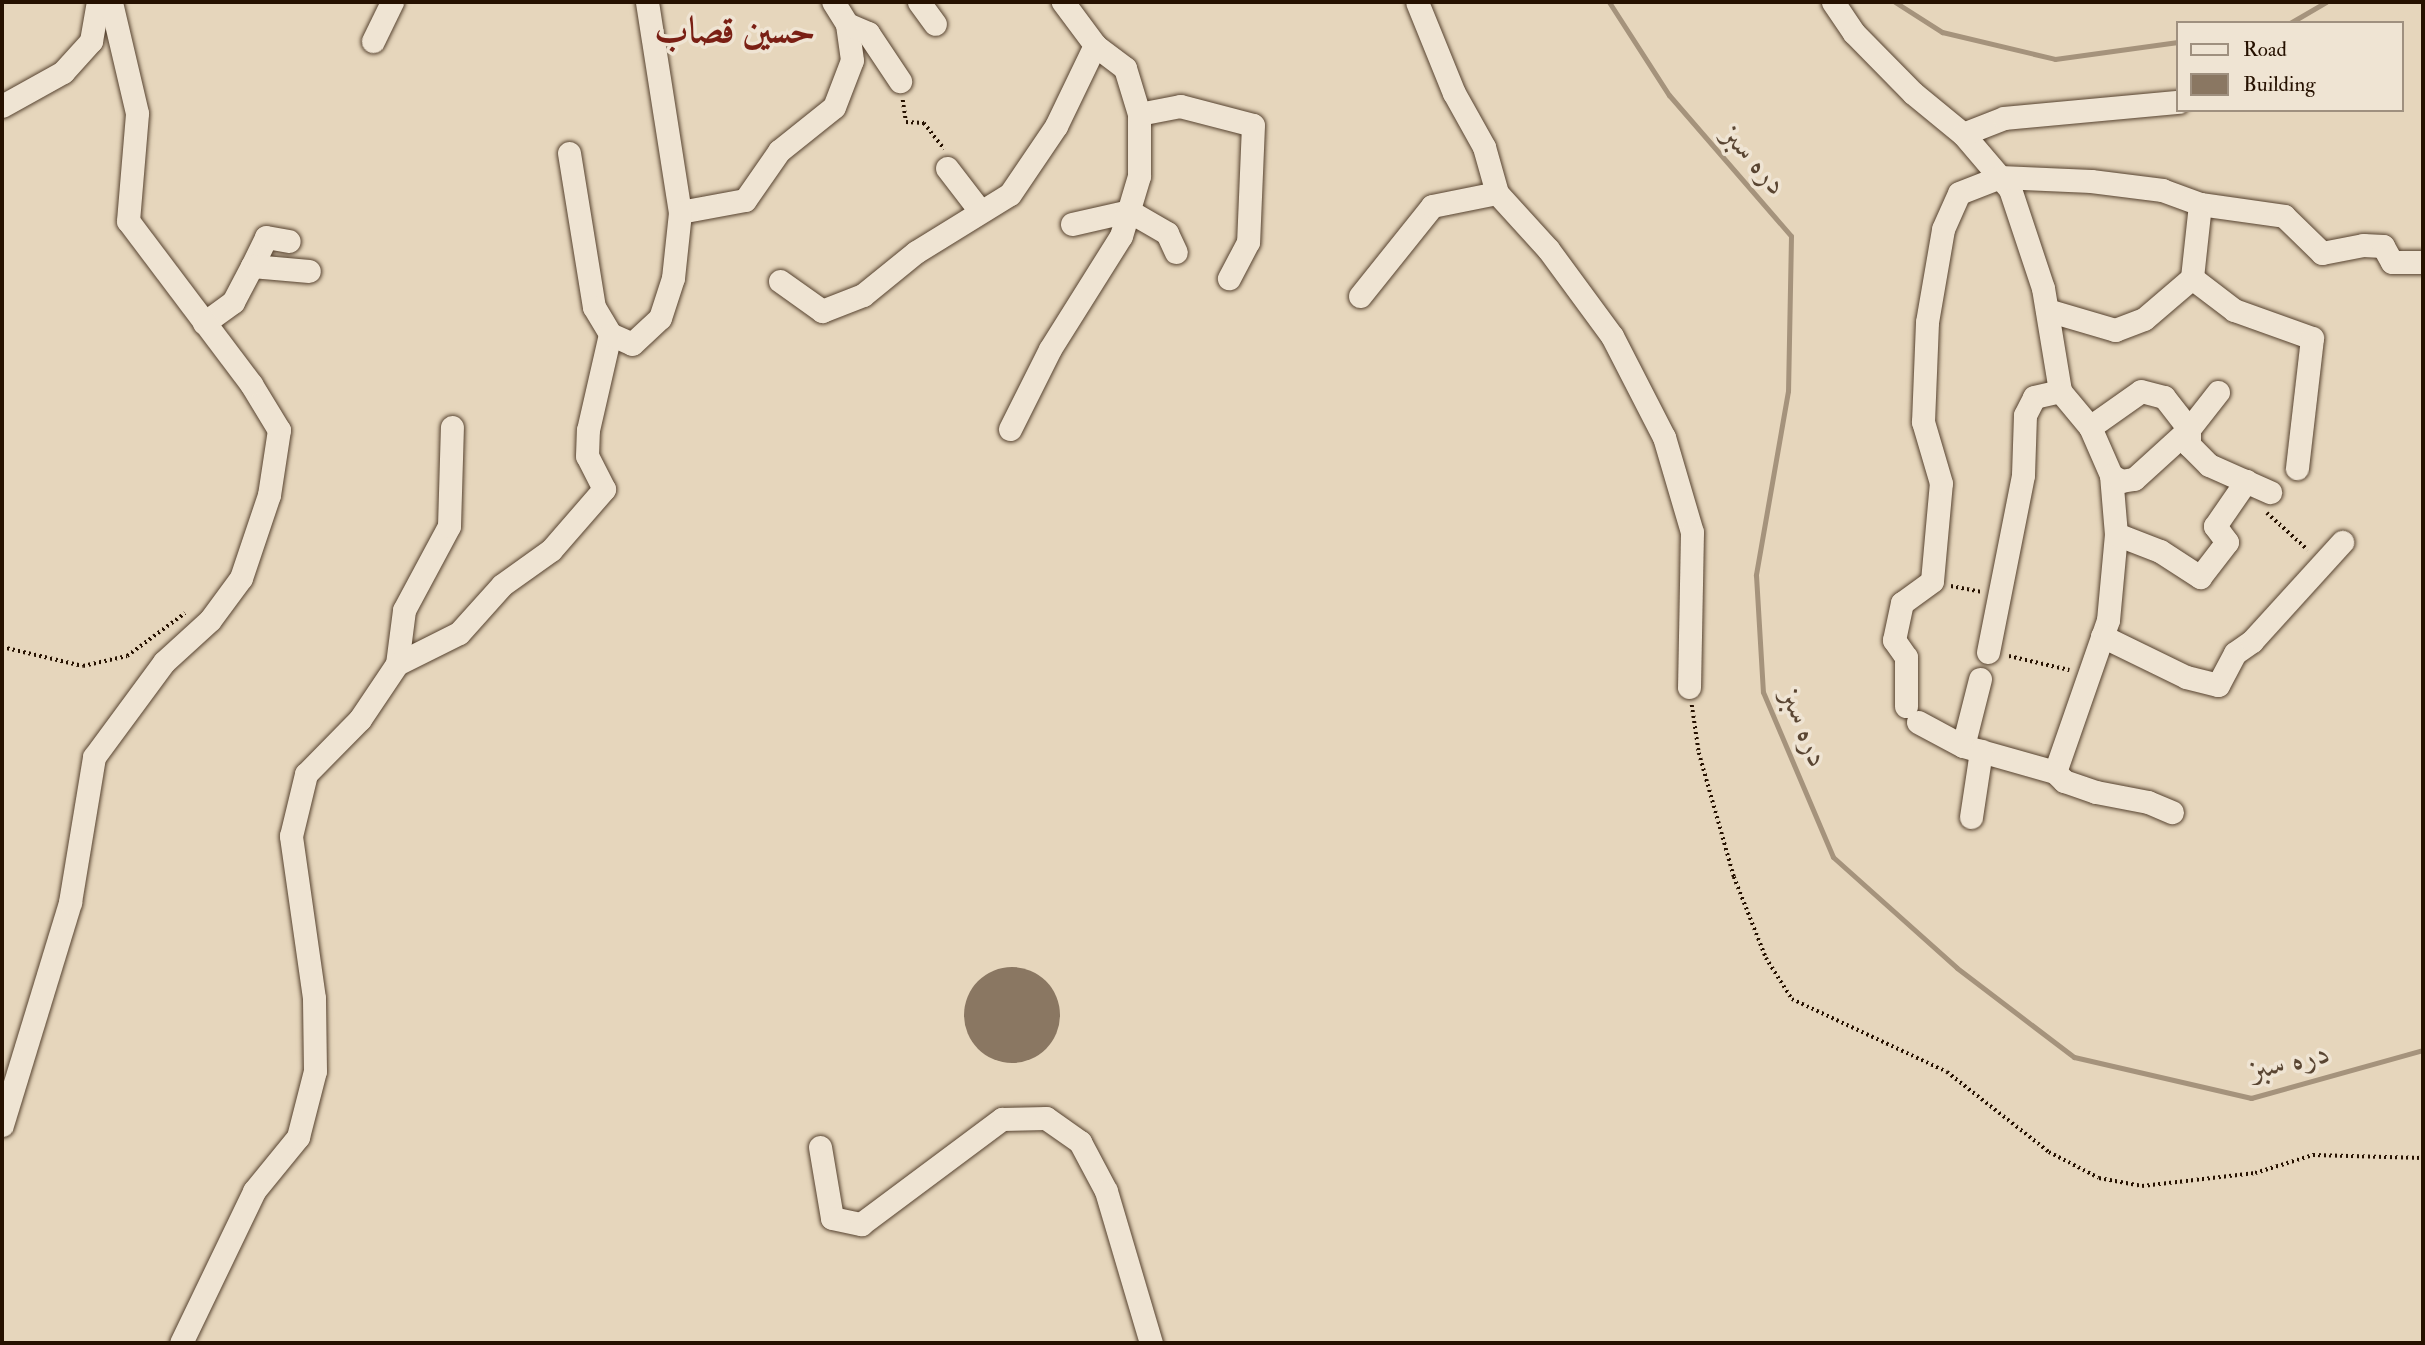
<!DOCTYPE html>
<html>
<head>
<meta charset="utf-8">
<style>
  body { margin:0 }
  #map { position:relative; width:2425px; height:1345px; overflow:hidden; background:#e6d6bc; font-family:"IM FELL Double Pica",Amiri,serif }
  div>[style] { position:absolute }
  .stream>* { height:5px; margin:-2.5px; padding:0 2.5px; transform-origin:2.5px; border-radius:2.5px; background:#a5937c }
  .building>* { inset:0; background:#8a7762 }
  .round { border-radius:50% }
  .path>* { height:3.5px; margin-top:-1.75px; transform-origin:0; background:repeating-linear-gradient(90deg,#261100 0 2px,transparent 0 5.5px) }
  .roads { filter:drop-shadow(0 0 2px #56422f) drop-shadow(0 0 2px #56422f) }
  .minor>* { height:23px; margin:-11.5px; padding:0 11.5px; transform-origin:11.5px; border-radius:11.5px; background:#efe4d3 }
  span { translate:-50% -50%; white-space:nowrap; text-align:center; line-height:1.15; -webkit-text-stroke:7px #efe4d3; paint-order:stroke }
  .water-label { font-size:32px; color:#594532; font-style:italic }
  .district-label { font-size:37px; color:#7a1f14; font-weight:700 }
  .frame { position:absolute; inset:0; border:4px solid #261100; pointer-events:none }
  .legend { position:absolute; left:2176px; top:21px; width:228px; height:91px; box-sizing:border-box; background:#efe4d3; border:2px solid #9f907f; margin:0; padding:9px 12px; list-style:none; font-size:21px; color:#261100 }
  .legend li { display:flex; align-items:center; gap:14px; height:35px }
  .legend b { width:35px; border:2px solid #9f907f }
</style>
</head>
<body>
<div id="map">
  <div class="stream">
    <div style="left:1609px;top:2px;width:111px;rotate:57.2deg"></div>
    <div style="left:1669px;top:95px;width:186px;rotate:49.1deg"></div>
    <div style="left:1791px;top:236px;width:155px;rotate:91.1deg"></div>
    <div style="left:1788px;top:391px;width:187px;rotate:99.9deg"></div>
    <div style="left:1756px;top:575px;width:117px;rotate:86.6deg"></div>
    <div style="left:1763px;top:692px;width:179px;rotate:67deg"></div>
    <div style="left:1833px;top:857px;width:166px;rotate:41.8deg"></div>
    <div style="left:1957px;top:968px;width:147px;rotate:37.3deg"></div>
    <div style="left:2074px;top:1057px;width:182px;rotate:13deg"></div>
    <div style="left:2251px;top:1098px;width:179px;rotate:-15.6deg"></div>
    <div style="left:1895px;top:2px;width:56px;rotate:32.6deg"></div>
    <div style="left:1942px;top:32px;width:116px;rotate:13.4deg"></div>
    <div style="left:2055px;top:59px;width:124px;rotate:-7.9deg"></div>
    <div style="left:2290px;top:23px;width:42px;rotate:-30.3deg"></div>
  </div>
  <div class="building">
    <div class="round" style="left:964px;top:967px;width:96px;height:96px"></div>
  </div>
  <div class="path">
    <div style="left:903px;top:100px;width:22px;rotate:82deg"></div>
    <div style="left:906px;top:122px;width:18px;rotate:3deg"></div>
    <div style="left:924px;top:123px;width:33px;rotate:52deg"></div>
    <div style="left:2267px;top:513px;width:55px;rotate:42.1deg"></div>
    <div style="left:1951px;top:586px;width:31px;rotate:11deg"></div>
    <div style="left:2px;top:647px;width:83px;rotate:13.2deg"></div>
    <div style="left:83px;top:666px;width:45px;rotate:-12.8deg"></div>
    <div style="left:127px;top:656px;width:72px;rotate:-36.6deg"></div>
    <div style="left:2009px;top:656px;width:62px;rotate:13.1deg"></div>
    <div style="left:1692px;top:705px;width:49px;rotate:81.7deg"></div>
    <div style="left:1699px;top:753px;width:129px;rotate:74.2deg"></div>
    <div style="left:1734px;top:877px;width:87px;rotate:68.4deg"></div>
    <div style="left:1766px;top:958px;width:49px;rotate:57.6deg"></div>
    <div style="left:1792px;top:999px;width:171px;rotate:25.2deg"></div>
    <div style="left:1947px;top:1072px;width:130px;rotate:38.1deg"></div>
    <div style="left:2049px;top:1152px;width:56px;rotate:27.5deg"></div>
    <div style="left:2099px;top:1178px;width:44px;rotate:10.5deg"></div>
    <div style="left:2142px;top:1186px;width:114px;rotate:-6.6deg"></div>
    <div style="left:2255px;top:1173px;width:61px;rotate:-17.2deg"></div>
    <div style="left:2313px;top:1155px;width:110px;rotate:1.6deg"></div>
  </div>
  <div class="roads">
    <div class="minor">
      <div style="left:647px;top:2px;width:213px;rotate:81.1deg"></div>
      <div style="left:680px;top:212px;width:66px;rotate:-10.5deg"></div>
      <div style="left:745px;top:200px;width:60px;rotate:-55.2deg"></div>
      <div style="left:779px;top:151px;width:70px;rotate:-38.7deg"></div>
      <div style="left:834px;top:107px;width:50px;rotate:-69deg"></div>
      <div style="left:852px;top:60px;width:36px;rotate:-98deg"></div>
      <div style="left:847px;top:24px;width:26px;rotate:-122deg"></div>
      <div style="left:919px;top:2px;width:27px;rotate:54deg"></div>
      <div style="left:1417px;top:2px;width:98px;rotate:67.9deg"></div>
      <div style="left:1454px;top:93px;width:62px;rotate:60.9deg"></div>
      <div style="left:1484px;top:147px;width:48px;rotate:74.2deg"></div>
      <div style="left:1497px;top:193px;width:76px;rotate:47.7deg"></div>
      <div style="left:1548px;top:249px;width:108px;rotate:53.7deg"></div>
      <div style="left:1612px;top:336px;width:114px;rotate:62.8deg"></div>
      <div style="left:1664px;top:437px;width:99px;rotate:73.6deg"></div>
      <div style="left:1692px;top:532px;width:155px;rotate:91.1deg"></div>
      <div style="left:1833px;top:2px;width:37px;rotate:56deg"></div>
      <div style="left:1854px;top:33px;width:84px;rotate:45.5deg"></div>
      <div style="left:1913px;top:93px;width:65px;rotate:39.4deg"></div>
      <div style="left:1963px;top:134px;width:72px;rotate:49.5deg"></div>
      <div style="left:2010px;top:189px;width:104px;rotate:71.6deg"></div>
      <div style="left:2043px;top:288px;width:104px;rotate:80.6deg"></div>
      <div style="left:2060px;top:391px;width:47px;rotate:50.2deg"></div>
      <div style="left:2090px;top:427px;width:52px;rotate:66.4deg"></div>
      <div style="left:2111px;top:475px;width:59px;rotate:85.2deg"></div>
      <div style="left:2116px;top:534px;width:86px;rotate:95.3deg"></div>
      <div style="left:2108px;top:620px;width:161px;rotate:109.2deg"></div>
      <div style="left:847px;top:24px;width:23px;rotate:23deg"></div>
      <div style="left:868px;top:33px;width:58px;rotate:56.3deg"></div>
      <div style="left:373px;top:41px;width:43px;rotate:-64deg"></div>
      <div style="left:2px;top:106px;width:70px;rotate:-29.1deg"></div>
      <div style="left:63px;top:72px;width:42px;rotate:-47.9deg"></div>
      <div style="left:91px;top:41px;width:40px;rotate:-80deg"></div>
      <div style="left:1139px;top:114px;width:42px;rotate:-11deg"></div>
      <div style="left:1180px;top:106px;width:75px;rotate:14.6deg"></div>
      <div style="left:1253px;top:125px;width:117px;rotate:92.4deg"></div>
      <div style="left:1248px;top:242px;width:41px;rotate:117.8deg"></div>
      <div style="left:1963px;top:134px;width:44px;rotate:-21.3deg"></div>
      <div style="left:2004px;top:118px;width:175px;rotate:-5.3deg"></div>
      <div style="left:569px;top:153px;width:156px;rotate:80.8deg"></div>
      <div style="left:594px;top:307px;width:31px;rotate:59deg"></div>
      <div style="left:947px;top:168px;width:54px;rotate:52.5deg"></div>
      <div style="left:2200px;top:204px;width:85px;rotate:8.1deg"></div>
      <div style="left:2284px;top:216px;width:53px;rotate:44.2deg"></div>
      <div style="left:2322px;top:253px;width:42px;rotate:-11deg"></div>
      <div style="left:2363px;top:245px;width:20px;rotate:3deg"></div>
      <div style="left:2383px;top:246px;width:18px;rotate:61deg"></div>
      <div style="left:2392px;top:262px;width:31px"></div>
      <div style="left:1072px;top:224px;width:58px;rotate:-12.8deg"></div>
      <div style="left:1129px;top:211px;width:44px;rotate:30.1deg"></div>
      <div style="left:1167px;top:233px;width:21px;rotate:65deg"></div>
      <div style="left:252px;top:266px;width:32px;rotate:-64deg"></div>
      <div style="left:266px;top:237px;width:23px;rotate:10deg"></div>
      <div style="left:780px;top:281px;width:52px;rotate:35.5deg"></div>
      <div style="left:822px;top:311px;width:44px;rotate:-21.3deg"></div>
      <div style="left:863px;top:295px;width:68px;rotate:-39.1deg"></div>
      <div style="left:916px;top:252px;width:110px;rotate:-31.7deg"></div>
      <div style="left:1010px;top:194px;width:82px;rotate:-55.9deg"></div>
      <div style="left:1056px;top:126px;width:90px;rotate:-64.3deg"></div>
      <div style="left:1095px;top:45px;width:54px;rotate:-126.7deg"></div>
      <div style="left:1360px;top:296px;width:115px;rotate:-51.3deg"></div>
      <div style="left:1432px;top:206px;width:66px;rotate:-11.3deg"></div>
      <div style="left:2047px;top:310px;width:71px;rotate:16.4deg"></div>
      <div style="left:2115px;top:330px;width:31px;rotate:-21deg"></div>
      <div style="left:2144px;top:319px;width:63px;rotate:-40.5deg"></div>
      <div style="left:204px;top:323px;width:36px;rotate:-36deg"></div>
      <div style="left:233px;top:302px;width:41px;rotate:-62.2deg"></div>
      <div style="left:252px;top:266px;width:57px;rotate:5deg"></div>
      <div style="left:2090px;top:427px;width:62px;rotate:-35.2deg"></div>
      <div style="left:2141px;top:391px;width:24px;rotate:15deg"></div>
      <div style="left:2164px;top:397px;width:41px;rotate:52deg"></div>
      <div style="left:2189px;top:429px;width:47px;rotate:-51.9deg"></div>
      <div style="left:1010px;top:429px;width:89px;rotate:-63.4deg"></div>
      <div style="left:1050px;top:349px;width:133px;rotate:-57.9deg"></div>
      <div style="left:1121px;top:236px;width:63px;rotate:-73.3deg"></div>
      <div style="left:1139px;top:176px;width:62px;rotate:-90deg"></div>
      <div style="left:1139px;top:114px;width:48px;rotate:-106.9deg"></div>
      <div style="left:1125px;top:68px;width:38px;rotate:-143deg"></div>
      <div style="left:2189px;top:429px;width:16px;rotate:90deg"></div>
      <div style="left:2189px;top:445px;width:28px;rotate:45deg"></div>
      <div style="left:2209px;top:465px;width:67px;rotate:23.9deg"></div>
      <div style="left:2111px;top:475px;width:12px;rotate:31deg"></div>
      <div style="left:2121px;top:481px;width:13px;rotate:-9deg"></div>
      <div style="left:2134px;top:479px;width:74px;rotate:-42.3deg"></div>
      <div style="left:2116px;top:534px;width:47px;rotate:21.1deg"></div>
      <div style="left:2160px;top:551px;width:48px;rotate:33deg"></div>
      <div style="left:2200px;top:577px;width:44px;rotate:-52.4deg"></div>
      <div style="left:2227px;top:542px;width:20px;rotate:-127deg"></div>
      <div style="left:2215px;top:526px;width:55px;rotate:-55.4deg"></div>
      <div style="left:2102px;top:636px;width:93px;rotate:26deg"></div>
      <div style="left:2186px;top:677px;width:33px;rotate:14deg"></div>
      <div style="left:2218px;top:685px;width:36px;rotate:-62deg"></div>
      <div style="left:2235px;top:653px;width:21px;rotate:-35deg"></div>
      <div style="left:2252px;top:641px;width:134px;rotate:-47.7deg"></div>
      <div style="left:1988px;top:652px;width:180px;rotate:-78.8deg"></div>
      <div style="left:2023px;top:475px;width:60px;rotate:-88.1deg"></div>
      <div style="left:2025px;top:415px;width:20px;rotate:-63deg"></div>
      <div style="left:2034px;top:397px;width:27px;rotate:-13deg"></div>
      <div style="left:397px;top:664px;width:54px;rotate:-82.6deg"></div>
      <div style="left:404px;top:610px;width:95px;rotate:-61.8deg"></div>
      <div style="left:449px;top:526px;width:99px;rotate:-88.3deg"></div>
      <div style="left:1980px;top:679px;width:69px;rotate:104.2deg"></div>
      <div style="left:1963px;top:746px;width:96px;rotate:15.8deg"></div>
      <div style="left:2055px;top:772px;width:13px;rotate:45deg"></div>
      <div style="left:2064px;top:781px;width:34px;rotate:19deg"></div>
      <div style="left:2096px;top:792px;width:53px;rotate:10.9deg"></div>
      <div style="left:2148px;top:802px;width:26px;rotate:23deg"></div>
      <div style="left:1906px;top:706px;width:49px;rotate:-90deg"></div>
      <div style="left:1906px;top:657px;width:21px;rotate:-125deg"></div>
      <div style="left:1894px;top:640px;width:38px;rotate:-78deg"></div>
      <div style="left:1902px;top:603px;width:37px;rotate:-36deg"></div>
      <div style="left:1932px;top:581px;width:98px;rotate:-84.8deg"></div>
      <div style="left:1941px;top:483px;width:64px;rotate:-106.4deg"></div>
      <div style="left:1923px;top:422px;width:100px;rotate:-87.7deg"></div>
      <div style="left:1927px;top:322px;width:94px;rotate:-80.2deg"></div>
      <div style="left:1943px;top:229px;width:39px;rotate:-66deg"></div>
      <div style="left:1959px;top:193px;width:44px;rotate:-21.3deg"></div>
      <div style="left:2000px;top:177px;width:91px;rotate:2.5deg"></div>
      <div style="left:2091px;top:181px;width:72px;rotate:7.2deg"></div>
      <div style="left:2162px;top:190px;width:40px;rotate:20.2deg"></div>
      <div style="left:2200px;top:204px;width:74px;rotate:96.2deg"></div>
      <div style="left:2192px;top:278px;width:53px;rotate:37.3deg"></div>
      <div style="left:2234px;top:310px;width:83px;rotate:19.7deg"></div>
      <div style="left:2312px;top:338px;width:131px;rotate:96.6deg"></div>
      <div style="left:1918px;top:722px;width:51px;rotate:28.1deg"></div>
      <div style="left:1971px;top:817px;width:67px;rotate:-81.4deg"></div>
      <div style="left:2px;top:1125px;width:233px;rotate:-73deg"></div>
      <div style="left:70px;top:902px;width:147px;rotate:-80.6deg"></div>
      <div style="left:94px;top:757px;width:118px;rotate:-53.6deg"></div>
      <div style="left:164px;top:662px;width:62px;rotate:-42.4deg"></div>
      <div style="left:210px;top:620px;width:52px;rotate:-53.6deg"></div>
      <div style="left:241px;top:578px;width:88px;rotate:-71.4deg"></div>
      <div style="left:269px;top:495px;width:66px;rotate:-81.3deg"></div>
      <div style="left:279px;top:430px;width:54px;rotate:-121.3deg"></div>
      <div style="left:251px;top:384px;width:204px;rotate:-127deg"></div>
      <div style="left:128px;top:221px;width:108px;rotate:-85.2deg"></div>
      <div style="left:137px;top:113px;width:114px;rotate:-103.2deg"></div>
      <div style="left:820px;top:1147px;width:72px;rotate:80.4deg"></div>
      <div style="left:832px;top:1218px;width:30px;rotate:12deg"></div>
      <div style="left:861px;top:1224px;width:176px;rotate:-36.7deg"></div>
      <div style="left:1002px;top:1119px;width:44px;rotate:-1.3deg"></div>
      <div style="left:1046px;top:1118px;width:42px;rotate:35.2deg"></div>
      <div style="left:1080px;top:1142px;width:55px;rotate:62deg"></div>
      <div style="left:1106px;top:1191px;width:159px;rotate:73.5deg"></div>
      <div style="left:181px;top:1343px;width:169px;rotate:-64.3deg"></div>
      <div style="left:254px;top:1191px;width:70px;rotate:-50.8deg"></div>
      <div style="left:298px;top:1137px;width:68px;rotate:-75.6deg"></div>
      <div style="left:315px;top:1071px;width:73px;rotate:-90.8deg"></div>
      <div style="left:314px;top:998px;width:164px;rotate:-98.1deg"></div>
      <div style="left:291px;top:836px;width:64px;rotate:-76.4deg"></div>
      <div style="left:306px;top:774px;width:77px;rotate:-45.5deg"></div>
      <div style="left:360px;top:719px;width:66px;rotate:-56.1deg"></div>
      <div style="left:397px;top:664px;width:69px;rotate:-26.6deg"></div>
      <div style="left:459px;top:633px;width:64px;rotate:-48.1deg"></div>
      <div style="left:502px;top:585px;width:60px;rotate:-35.5deg"></div>
      <div style="left:551px;top:550px;width:81px;rotate:-49deg"></div>
      <div style="left:604px;top:489px;width:37px;rotate:-117deg"></div>
      <div style="left:587px;top:456px;width:26px;rotate:-88deg"></div>
      <div style="left:588px;top:430px;width:98px;rotate:-77.1deg"></div>
      <div style="left:610px;top:334px;width:24px;rotate:24deg"></div>
      <div style="left:632px;top:344px;width:38px;rotate:-43deg"></div>
      <div style="left:660px;top:318px;width:42px;rotate:-72deg"></div>
      <div style="left:673px;top:278px;width:66px;rotate:-83.9deg"></div>
    </div>
  </div>
  <div class="water-label">
    <span style="left:1755px;top:160px;rotate:49deg">دره سبز</span>
    <span style="left:1805px;top:728px;rotate:68deg">دره سبز</span>
    <span style="left:2290px;top:1061px;rotate:-13deg">دره سبز</span>
  </div>
  <div class="district-label">
    <span style="left:735px;top:31px">حسین قصاب</span>
  </div>
  <div class="frame"></div>
  <ul class="legend">
  <li><b style="height:9px;background:#efe4d3"></b>Road</li>
  <li><b style="height:19px;background:#8a7762"></b>Building</li>
  </ul>
</div>
</body>
</html>
